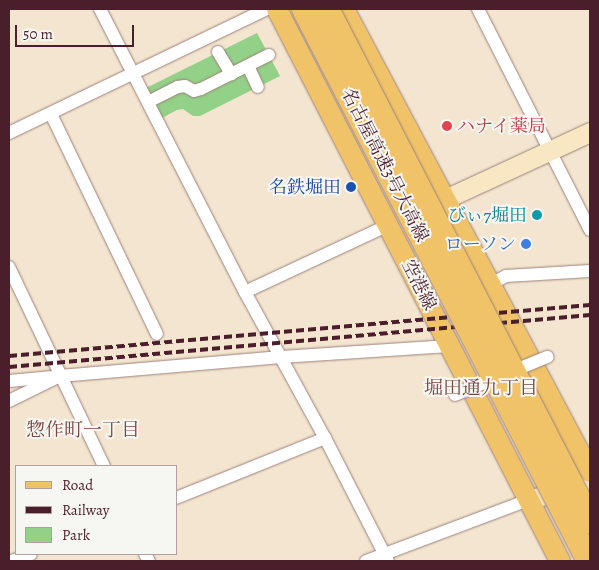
<!DOCTYPE html>
<html>
<head>
<meta charset="utf-8">
<style>
  body { margin:0 }
  #map { position:relative; width:599px; height:570px; overflow:hidden; background:#f3e5cf; font-family:Alegreya,"Noto Serif JP",serif }
  div>[style] { position:absolute }
  .green>* { inset:0; background:#92d187 }
  .roads { filter:drop-shadow(0 0 1px #9e827d) drop-shadow(0 0 1px #9e827d) }
  .street>* { height:12px; margin:-6px; padding:0 6px; transform-origin:6px; border-radius:6px; background:#fff }
  .secondary>* { height:19px; margin:-9.5px; padding:0 9.5px; transform-origin:9.5px; border-radius:9.5px; background:#f9e7c3 }
  .primary>* { height:20px; margin:-10px; padding:0 10px; transform-origin:10px; border-radius:10px; background:#f1c369 }
  .rail>* { height:4px; margin-top:-2px; transform-origin:0; background:repeating-linear-gradient(90deg,#4a1f2b 0 8px,transparent 0 12px) }
  .bridges { filter:drop-shadow(0 0 1px #9e827d) drop-shadow(0 0 1px #9e827d) }
  .street-bridge>* { height:12px; margin:-6px; padding:0 6px; transform-origin:6px; border-radius:6px; background:#fff }
  .highway-bridge>* { height:24px; margin:-12px; padding:0 12px; transform-origin:12px; border-radius:12px; background:#f1c369 }
  .dots>* { width:14px; height:14px; translate:-50% -50%; box-sizing:border-box; border:2px solid #f6f6f2; border-radius:50% }
  span { translate:-50% -50%; white-space:nowrap; text-align:center; line-height:1.15; -webkit-text-stroke:4px #f6f6f2; paint-order:stroke }
  .health-label { font-size:18px; color:#be3a42 }
  .left { translate:0 -50%; text-align:left }
  .street-label { font-size:18px; color:#4a1f2b }
  .transit-label { font-size:18px; color:#164399 }
  .right { translate:-100% -50%; text-align:right }
  .culture-label { font-size:18px; color:#0d838f }
  .shop-label { font-size:18px; color:#366cbe }
  .neighbourhood-label { font-size:19px; color:#7a4843 }
  .frame { position:absolute; inset:0; border:10px solid #4a1f2b; pointer-events:none }
  .legend { position:absolute; left:15px; top:465px; width:162px; height:90px; box-sizing:border-box; background:#f6f6f2; border:1px solid #b1a0a2; margin:0; padding:6px 9px; list-style:none; font-size:15px; color:#4a1f2b }
  .legend li { display:flex; align-items:center; gap:10px; height:25px }
  .legend b { width:25px; border:1px solid #b1a0a2 }
  .scale { position:absolute; left:15px; top:25px; width:119px; height:22px; box-sizing:border-box; border:2px solid #4a1f2b; border-top:0; padding-left:6px; font-size:15px; line-height:18px; white-space:nowrap; color:#4a1f2b; -webkit-text-stroke:4px #f6f6f2; paint-order:stroke }
</style>
</head>
<body>
<div id="map">
  <div class="green">
    <div style="clip-path:polygon(257px 33px,280px 76px,200px 116px,193px 116px,183px 109px,177px 110px,162px 118px,146px 88px)"></div>
  </div>
  <div class="roads">
    <div class="street">
      <div style="left:100px;top:9px;width:318px;rotate:62.9deg"></div>
      <div style="left:245px;top:292px;width:166px;rotate:61.3deg"></div>
      <div style="left:325px;top:438px;width:138px;rotate:62.9deg"></div>
      <div style="left:478px;top:9px;width:248px;rotate:63.1deg"></div>
      <div style="left:218px;top:52px;width:26px;rotate:59deg"></div>
      <div style="left:248px;top:66px;width:23px;rotate:65deg"></div>
      <div style="left:152px;top:100px;width:29px;rotate:-27deg"></div>
      <div style="left:178px;top:87px;width:7px;rotate:-8deg"></div>
      <div style="left:185px;top:86px;width:10px;rotate:29deg"></div>
      <div style="left:194px;top:91px;width:7px;rotate:-16deg"></div>
      <div style="left:201px;top:89px;width:76px;rotate:-26.6deg"></div>
      <div style="left:51px;top:114px;width:244px;rotate:64.3deg"></div>
      <div style="left:9px;top:133px;width:286px;rotate:-25.7deg"></div>
      <div style="left:9px;top:267px;width:221px;rotate:64.5deg"></div>
      <div style="left:489px;top:285px;width:19px;rotate:-28deg"></div>
      <div style="left:506px;top:276px;width:84px;rotate:-3.4deg"></div>
      <div style="left:245px;top:292px;width:159px;rotate:-25deg"></div>
      <div style="left:9px;top:381px;width:44px;rotate:-5.2deg"></div>
      <div style="left:9px;top:401px;width:57px;rotate:-26.1deg"></div>
      <div style="left:60px;top:376px;width:222px;rotate:-4.9deg"></div>
      <div style="left:281px;top:357px;width:169px;rotate:-3.7deg"></div>
      <div style="left:176px;top:498px;width:161px;rotate:-21.9deg"></div>
      <div style="left:145px;top:554px;width:8px;rotate:60deg"></div>
      <div style="left:12px;top:561px;width:20px;rotate:-20deg"></div>
      <div style="left:366px;top:561px;width:173px;rotate:-20.6deg"></div>
    </div>
    <div class="secondary">
      <div style="left:445px;top:199px;width:160px;rotate:-24.8deg"></div>
      <div style="left:528px;top:500px;width:65px;rotate:-16.2deg"></div>
    </div>
    <div class="primary">
      <div style="left:277px;top:9px;width:620px;rotate:62.86deg"></div>
      <div style="left:344px;top:9px;width:524px;rotate:62.02deg"></div>
    </div>
  </div>
  <div class="rail">
    <div style="left:9px;top:356px;width:583px;rotate:-5.02deg"></div>
    <div style="left:9px;top:367px;width:583px;rotate:-5.11deg"></div>
  </div>
  <div class="bridges">
    <div class="street-bridge">
      <div style="left:455px;top:395px;width:100px;rotate:-22.4deg"></div>
    </div>
    <div class="highway-bridge">
      <div style="left:304px;top:9px;width:621px;rotate:62.69deg"></div>
      <div style="left:327px;top:9px;width:576px;rotate:62.81deg"></div>
    </div>
  </div>
  <div class="dots">
    <div style="left:447px;top:126px;background:#e0444e"></div>
    <div style="left:351px;top:187px;background:#1a4fb4"></div>
    <div style="left:537px;top:215px;background:#0f9aa8"></div>
    <div style="left:526px;top:244px;background:#3f7fe0"></div>
  </div>
  <div class="health-label">
    <span class="left" style="left:457px;top:126px">ハナイ薬局</span>
  </div>
  <div class="street-label">
    <span style="left:385px;top:165px;rotate:63deg">名古屋高速3号大高線</span>
    <span style="left:419px;top:285px;rotate:63deg">空港線</span>
  </div>
  <div class="transit-label">
    <span class="right" style="left:341px;top:187px">名鉄堀田</span>
  </div>
  <div class="culture-label">
    <span class="right" style="left:527px;top:215px">びぃ7堀田</span>
  </div>
  <div class="shop-label">
    <span class="right" style="left:516px;top:244px">ローソン</span>
  </div>
  <div class="neighbourhood-label">
    <span style="left:481px;top:389px">堀田通九丁目</span>
    <span style="left:83px;top:431px">惣作町一丁目</span>
  </div>
  <div class="frame"></div>
  <ul class="legend">
  <li><b style="height:6px;background:#f1c369"></b>Road</li>
  <li><b style="height:6px;background:#4a1f2b"></b>Railway</li>
  <li><b style="height:14px;background:#92d187"></b>Park</li>
  </ul>
  <div class="scale">50 m</div>
</div>
</body>
</html>
